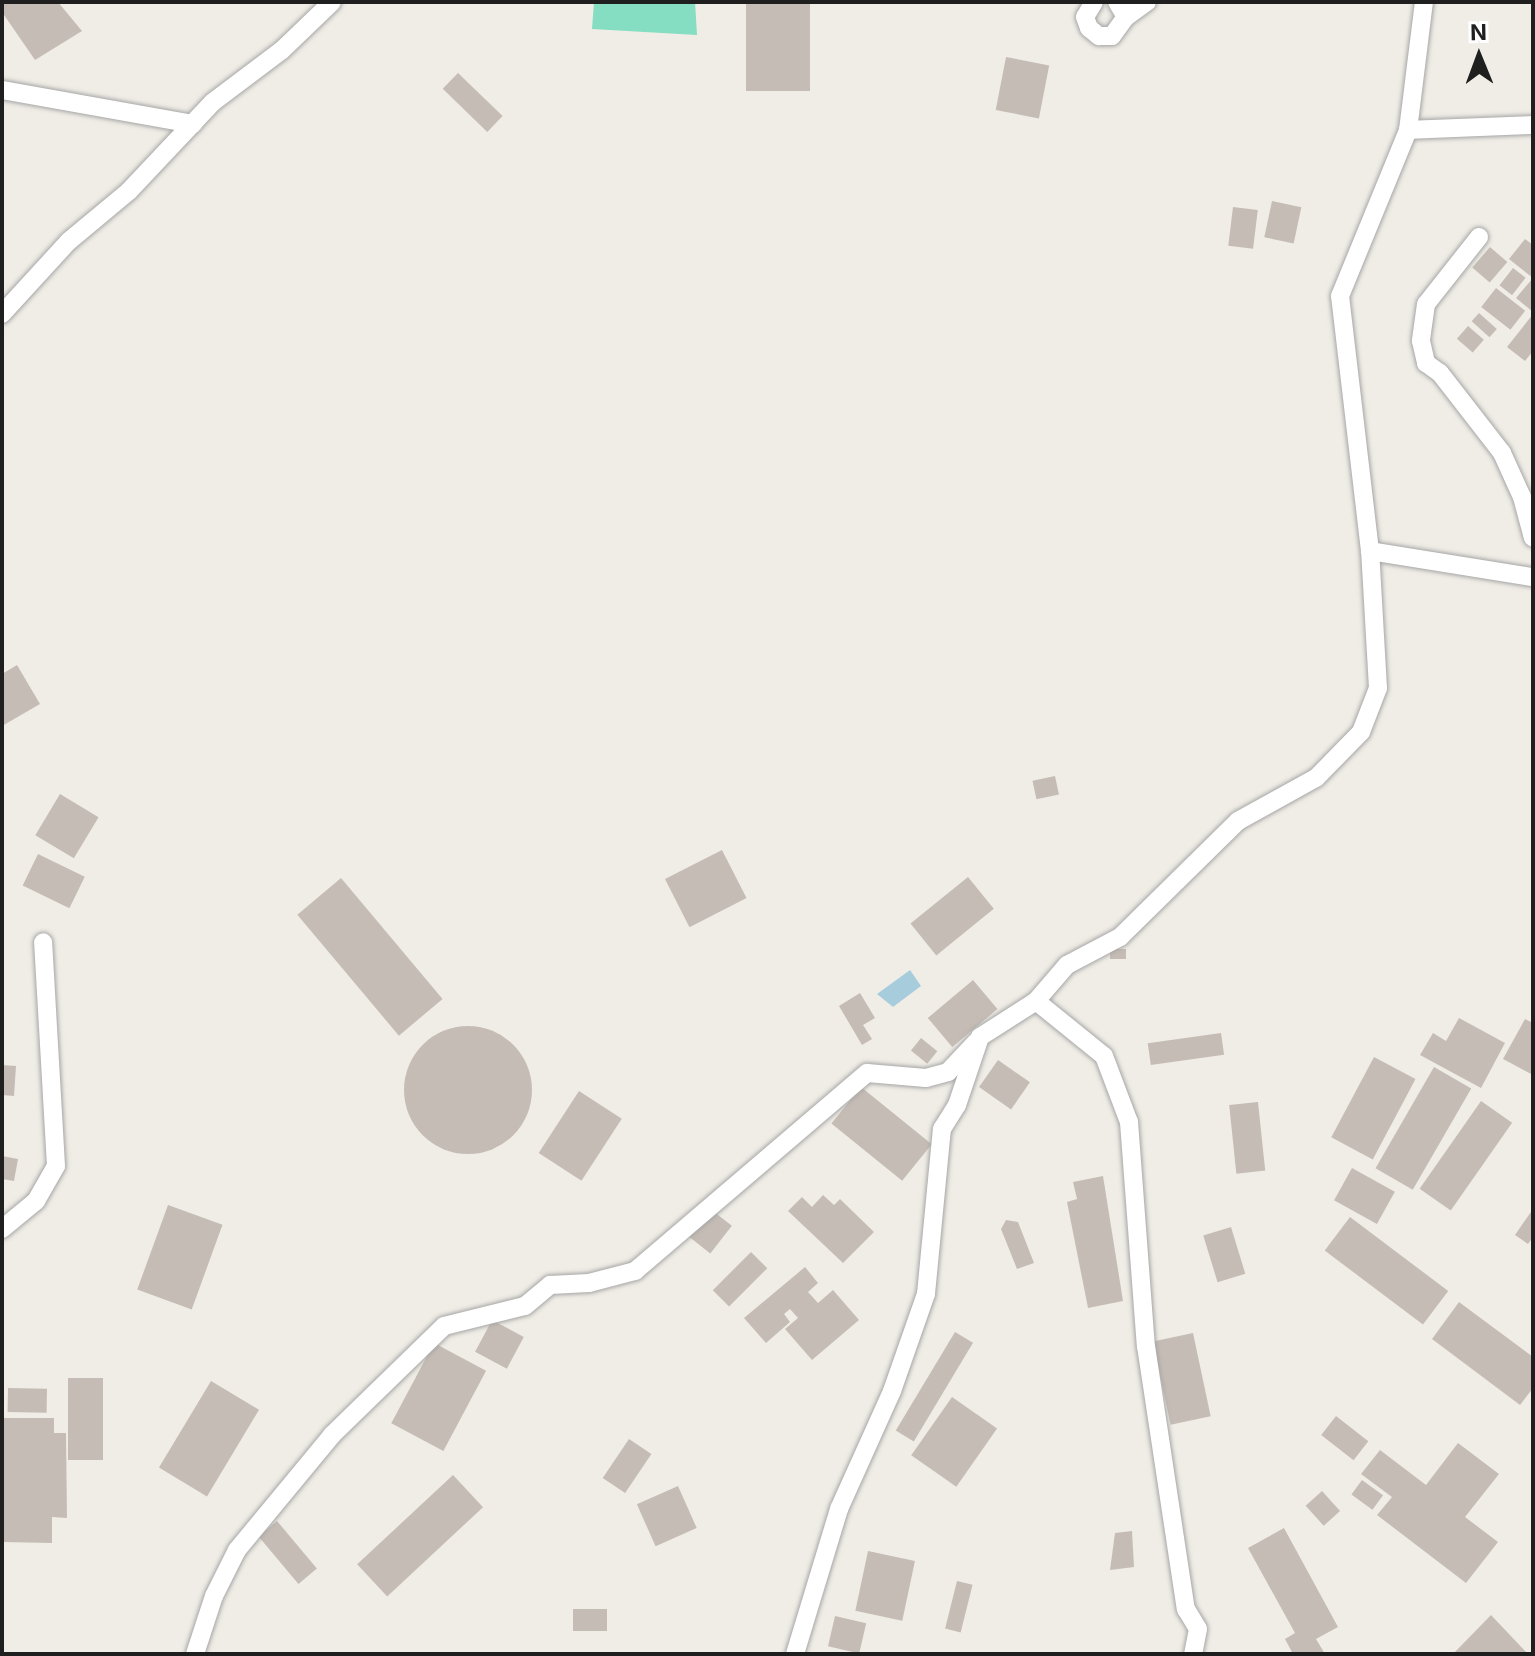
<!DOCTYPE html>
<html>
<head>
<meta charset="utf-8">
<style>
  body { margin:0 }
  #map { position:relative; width:1535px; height:1656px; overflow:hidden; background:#f0ede6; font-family:Inter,sans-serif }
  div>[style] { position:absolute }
  .pitch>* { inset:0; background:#85dec1 }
  .water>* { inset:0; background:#a7cddd }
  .building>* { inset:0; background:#c5bcb5; transform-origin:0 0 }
  .round { border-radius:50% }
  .roads { filter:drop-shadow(0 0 2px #a6a6a6) drop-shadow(0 0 2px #a6a6a6) }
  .minor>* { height:18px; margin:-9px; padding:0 9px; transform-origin:9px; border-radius:9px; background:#fff }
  span { translate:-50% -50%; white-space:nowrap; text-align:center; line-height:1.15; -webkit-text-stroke:8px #fff; paint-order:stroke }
  .frame { position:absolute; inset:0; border:4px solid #1f1f1f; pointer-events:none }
  .north { position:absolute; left:1439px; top:16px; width:80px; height:80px; -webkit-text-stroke:6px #fff; paint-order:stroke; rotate:359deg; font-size:22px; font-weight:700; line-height:32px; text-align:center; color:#1f1f1f }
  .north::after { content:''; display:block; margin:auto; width:28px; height:36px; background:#1f1f1f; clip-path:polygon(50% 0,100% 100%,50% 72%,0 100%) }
</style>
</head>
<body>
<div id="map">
  <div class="pitch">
    <div style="clip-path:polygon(594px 2px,695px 2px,697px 35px,592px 29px)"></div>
  </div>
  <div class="water">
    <div style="clip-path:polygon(910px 970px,921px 986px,893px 1007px,877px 994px)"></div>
  </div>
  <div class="building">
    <div style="clip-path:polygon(2px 2px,58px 2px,82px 31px,35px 60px,2px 12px)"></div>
    <div style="left:746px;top:2px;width:64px;height:89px"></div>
    <div style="left:1006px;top:57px;width:44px;height:54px;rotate:11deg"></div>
    <div style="left:458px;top:73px;width:62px;height:22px;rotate:44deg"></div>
    <div style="left:1272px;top:201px;width:30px;height:37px;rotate:12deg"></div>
    <div style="left:1233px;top:207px;width:25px;height:39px;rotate:7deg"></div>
    <div style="clip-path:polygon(1525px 239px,1533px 245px,1533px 278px,1509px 259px)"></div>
    <div style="left:1490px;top:247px;width:23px;height:27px;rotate:41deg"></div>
    <div style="left:1513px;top:268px;width:16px;height:22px;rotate:38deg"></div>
    <div style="clip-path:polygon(1533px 278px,1533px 312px,1516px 298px)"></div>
    <div style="left:1496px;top:288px;width:37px;height:24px;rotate:38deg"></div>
    <div style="left:1479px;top:313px;width:24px;height:11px;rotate:42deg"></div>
    <div style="clip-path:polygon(1533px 314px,1533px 351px,1525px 361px,1507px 347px)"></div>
    <div style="left:1468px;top:326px;width:21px;height:17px;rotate:41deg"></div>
    <div style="clip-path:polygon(17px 665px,40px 704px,2px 726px,2px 674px)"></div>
    <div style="left:1055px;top:776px;width:19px;height:23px;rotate:78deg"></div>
    <div style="left:60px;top:794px;width:45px;height:48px;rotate:31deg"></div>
    <div style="left:722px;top:850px;width:54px;height:64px;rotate:63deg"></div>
    <div style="left:38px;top:854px;width:52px;height:35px;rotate:26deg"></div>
    <div style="left:968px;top:877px;width:41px;height:74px;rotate:51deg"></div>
    <div style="left:341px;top:878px;width:158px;height:57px;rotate:50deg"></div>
    <div style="left:1126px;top:949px;width:10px;height:16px;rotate:90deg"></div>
    <div style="left:973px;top:980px;width:38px;height:59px;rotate:50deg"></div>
    <div style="clip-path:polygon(860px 993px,875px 1018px,863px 1025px,872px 1039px,862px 1045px,839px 1006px)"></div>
    <div style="clip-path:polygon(1459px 1018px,1505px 1043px,1481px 1088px,1420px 1055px,1433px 1033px,1446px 1041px)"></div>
    <div style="clip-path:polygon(1525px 1019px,1533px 1023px,1533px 1075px,1503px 1059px)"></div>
    <div class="round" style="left:404px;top:1026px;width:128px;height:128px"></div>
    <div style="left:1221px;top:1033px;width:22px;height:74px;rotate:82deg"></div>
    <div style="left:921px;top:1038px;width:21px;height:16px;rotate:39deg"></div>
    <div style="left:1374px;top:1057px;width:47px;height:91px;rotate:28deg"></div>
    <div style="left:998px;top:1060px;width:39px;height:33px;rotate:35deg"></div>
    <div style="clip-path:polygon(2px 1065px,16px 1066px,14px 1096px,2px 1095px)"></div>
    <div style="left:1434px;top:1067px;width:43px;height:117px;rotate:30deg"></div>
    <div style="left:861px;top:1087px;width:91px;height:47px;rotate:39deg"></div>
    <div style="left:579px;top:1091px;width:51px;height:74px;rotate:33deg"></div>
    <div style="left:1481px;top:1101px;width:38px;height:107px;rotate:35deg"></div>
    <div style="left:1258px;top:1102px;width:69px;height:29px;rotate:84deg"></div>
    <div style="clip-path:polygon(2px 1156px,18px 1159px,14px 1181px,2px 1179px)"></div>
    <div style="left:1352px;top:1168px;width:49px;height:37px;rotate:29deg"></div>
    <div style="clip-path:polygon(1103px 1176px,1123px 1301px,1088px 1308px,1067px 1202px,1077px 1199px,1073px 1182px)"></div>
    <div style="clip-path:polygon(823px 1195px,834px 1205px,840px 1199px,874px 1232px,843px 1263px,788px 1211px,802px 1197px,812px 1207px)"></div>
    <div style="left:168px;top:1205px;width:58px;height:90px;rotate:20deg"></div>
    <div style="left:709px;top:1208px;width:29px;height:35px;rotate:38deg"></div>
    <div style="clip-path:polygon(1533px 1209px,1533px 1237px,1528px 1244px,1515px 1235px)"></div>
    <div style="left:1350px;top:1217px;width:123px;height:42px;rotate:37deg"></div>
    <div style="clip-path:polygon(1006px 1220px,1018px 1222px,1034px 1263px,1017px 1269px,1001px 1229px)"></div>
    <div style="left:1231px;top:1227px;width:49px;height:29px;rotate:73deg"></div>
    <div style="left:751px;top:1252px;width:23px;height:54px;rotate:45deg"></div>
    <div style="clip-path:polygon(805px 1267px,818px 1283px,808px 1292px,818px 1303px,833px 1290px,859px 1320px,812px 1360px,785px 1329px,798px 1318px,790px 1309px,784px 1314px,790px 1322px,766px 1343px,744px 1318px)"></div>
    <div style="clip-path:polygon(1459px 1302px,1533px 1357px,1533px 1388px,1520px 1405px,1432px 1339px)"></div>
    <div style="left:492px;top:1320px;width:36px;height:36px;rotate:28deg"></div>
    <div style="left:955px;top:1332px;width:21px;height:115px;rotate:31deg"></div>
    <div style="left:1193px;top:1333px;width:85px;height:41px;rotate:78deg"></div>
    <div style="left:434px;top:1343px;width:59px;height:91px;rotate:28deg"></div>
    <div style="left:68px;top:1378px;width:35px;height:82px"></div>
    <div style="left:211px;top:1381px;width:56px;height:101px;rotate:31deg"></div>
    <div style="left:8px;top:1388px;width:39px;height:24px;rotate:1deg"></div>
    <div style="left:952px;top:1397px;width:55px;height:71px;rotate:35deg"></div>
    <div style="left:1336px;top:1416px;width:41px;height:24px;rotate:38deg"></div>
    <div style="clip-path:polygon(2px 1418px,54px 1418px,54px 1433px,66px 1433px,67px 1518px,52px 1517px,52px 1543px,2px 1542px)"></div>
    <div style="left:629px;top:1439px;width:27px;height:47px;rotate:34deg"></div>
    <div style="clip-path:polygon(1458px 1443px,1499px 1474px,1465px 1517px,1498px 1542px,1466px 1583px,1377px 1515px,1392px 1497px,1361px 1474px,1380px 1450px,1426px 1485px)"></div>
    <div style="left:453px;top:1475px;width:44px;height:131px;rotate:47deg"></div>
    <div style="left:1362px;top:1480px;width:26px;height:18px;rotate:36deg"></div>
    <div style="left:678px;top:1486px;width:46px;height:45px;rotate:66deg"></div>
    <div style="left:1322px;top:1491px;width:27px;height:22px;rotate:48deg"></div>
    <div style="left:277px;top:1521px;width:62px;height:24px;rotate:50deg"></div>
    <div style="clip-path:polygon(1284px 1528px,1338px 1627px,1316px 1639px,1325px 1654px,1293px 1654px,1285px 1639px,1295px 1633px,1248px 1548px)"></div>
    <div style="clip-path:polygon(1132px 1531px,1134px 1567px,1110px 1570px,1115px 1533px)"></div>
    <div style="left:868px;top:1551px;width:48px;height:61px;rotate:12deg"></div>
    <div style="left:957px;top:1581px;width:16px;height:49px;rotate:14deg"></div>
    <div style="left:573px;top:1609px;width:34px;height:22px"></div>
    <div style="clip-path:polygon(1491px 1615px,1528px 1654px,1453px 1654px)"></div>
    <div style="left:835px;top:1616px;width:32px;height:31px;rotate:13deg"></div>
  </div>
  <div class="roads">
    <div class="minor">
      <div style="left:1094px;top:2px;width:17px;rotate:121deg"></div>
      <div style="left:1085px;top:17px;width:12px;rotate:70deg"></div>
      <div style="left:1089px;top:28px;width:13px;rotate:39deg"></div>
      <div style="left:1099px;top:36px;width:13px"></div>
      <div style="left:1112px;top:36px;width:24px;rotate:-54deg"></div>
      <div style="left:1126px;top:17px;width:17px;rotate:-121deg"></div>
      <div style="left:1126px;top:17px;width:26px;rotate:-36deg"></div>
      <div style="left:2px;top:90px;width:194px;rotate:10.1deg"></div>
      <div style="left:1408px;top:130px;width:125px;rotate:-2.3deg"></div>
      <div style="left:1479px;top:237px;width:85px;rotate:128.3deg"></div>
      <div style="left:1426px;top:304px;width:37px;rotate:98deg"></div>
      <div style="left:1421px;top:341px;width:23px;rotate:77deg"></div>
      <div style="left:1426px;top:363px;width:17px;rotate:36deg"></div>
      <div style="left:1440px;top:373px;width:101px;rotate:52.2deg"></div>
      <div style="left:1502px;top:453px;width:48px;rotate:65.6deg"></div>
      <div style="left:1522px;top:497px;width:42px;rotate:75deg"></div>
      <div style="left:2px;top:314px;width:99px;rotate:-47.5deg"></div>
      <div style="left:69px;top:241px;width:78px;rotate:-39.8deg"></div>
      <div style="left:129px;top:191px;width:122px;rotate:-46.7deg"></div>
      <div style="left:213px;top:102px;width:86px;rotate:-37deg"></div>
      <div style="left:282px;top:50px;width:69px;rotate:-43.8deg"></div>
      <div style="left:1370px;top:551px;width:165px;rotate:9.1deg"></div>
      <div style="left:1036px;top:1001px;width:48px;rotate:-49.3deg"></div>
      <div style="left:1067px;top:965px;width:60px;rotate:-27.8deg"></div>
      <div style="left:1120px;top:937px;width:165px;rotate:-44.5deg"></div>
      <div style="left:1238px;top:821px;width:89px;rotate:-28.9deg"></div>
      <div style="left:1316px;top:778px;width:64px;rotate:-45.6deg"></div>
      <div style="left:1361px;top:732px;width:47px;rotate:-68.9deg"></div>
      <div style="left:1378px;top:688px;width:137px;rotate:-93.3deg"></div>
      <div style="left:1370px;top:551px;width:257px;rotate:-96.7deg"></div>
      <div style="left:1340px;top:296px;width:179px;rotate:-67.7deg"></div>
      <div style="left:1408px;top:130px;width:129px;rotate:-82.9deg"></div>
      <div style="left:2px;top:1229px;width:44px;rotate:-39.5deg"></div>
      <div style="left:36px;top:1201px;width:40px;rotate:-60.3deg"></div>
      <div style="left:56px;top:1166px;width:224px;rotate:-93.3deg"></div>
      <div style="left:195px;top:1654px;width:61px;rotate:-71.9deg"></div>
      <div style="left:214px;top:1596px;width:51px;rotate:-63.4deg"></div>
      <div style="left:237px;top:1550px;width:149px;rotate:-50.4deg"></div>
      <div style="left:332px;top:1435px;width:156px;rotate:-44.2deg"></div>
      <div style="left:444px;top:1326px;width:83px;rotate:-13.9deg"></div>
      <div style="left:525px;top:1306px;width:33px;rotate:-40deg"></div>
      <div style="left:550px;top:1285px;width:39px;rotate:-3deg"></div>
      <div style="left:589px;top:1283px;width:48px;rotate:-14.6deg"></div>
      <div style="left:635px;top:1271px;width:305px;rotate:-40.5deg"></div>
      <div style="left:867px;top:1073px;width:59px;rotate:4.8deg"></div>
      <div style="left:926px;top:1078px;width:23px;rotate:-15deg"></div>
      <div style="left:948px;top:1072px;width:41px;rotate:-47deg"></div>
      <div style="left:795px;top:1654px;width:152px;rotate:-73.1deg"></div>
      <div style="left:839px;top:1509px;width:129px;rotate:-65.8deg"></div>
      <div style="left:892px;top:1391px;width:103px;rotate:-70.7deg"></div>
      <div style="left:926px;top:1294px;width:166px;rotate:-84.5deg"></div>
      <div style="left:942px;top:1129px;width:28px;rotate:-58deg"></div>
      <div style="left:957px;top:1105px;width:72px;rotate:-71.3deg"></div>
      <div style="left:980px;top:1037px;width:67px;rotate:-32.7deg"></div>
      <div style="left:1036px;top:1001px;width:87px;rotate:39deg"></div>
      <div style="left:1104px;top:1056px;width:71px;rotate:69.3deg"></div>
      <div style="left:1129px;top:1122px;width:225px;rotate:85.7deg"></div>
      <div style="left:1146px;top:1346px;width:266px;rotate:81.4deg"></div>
      <div style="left:1186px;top:1609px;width:23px;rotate:59deg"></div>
      <div style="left:1198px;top:1629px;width:25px;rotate:101deg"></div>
    </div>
  </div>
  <div class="frame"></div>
  <div class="north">N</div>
</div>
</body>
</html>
